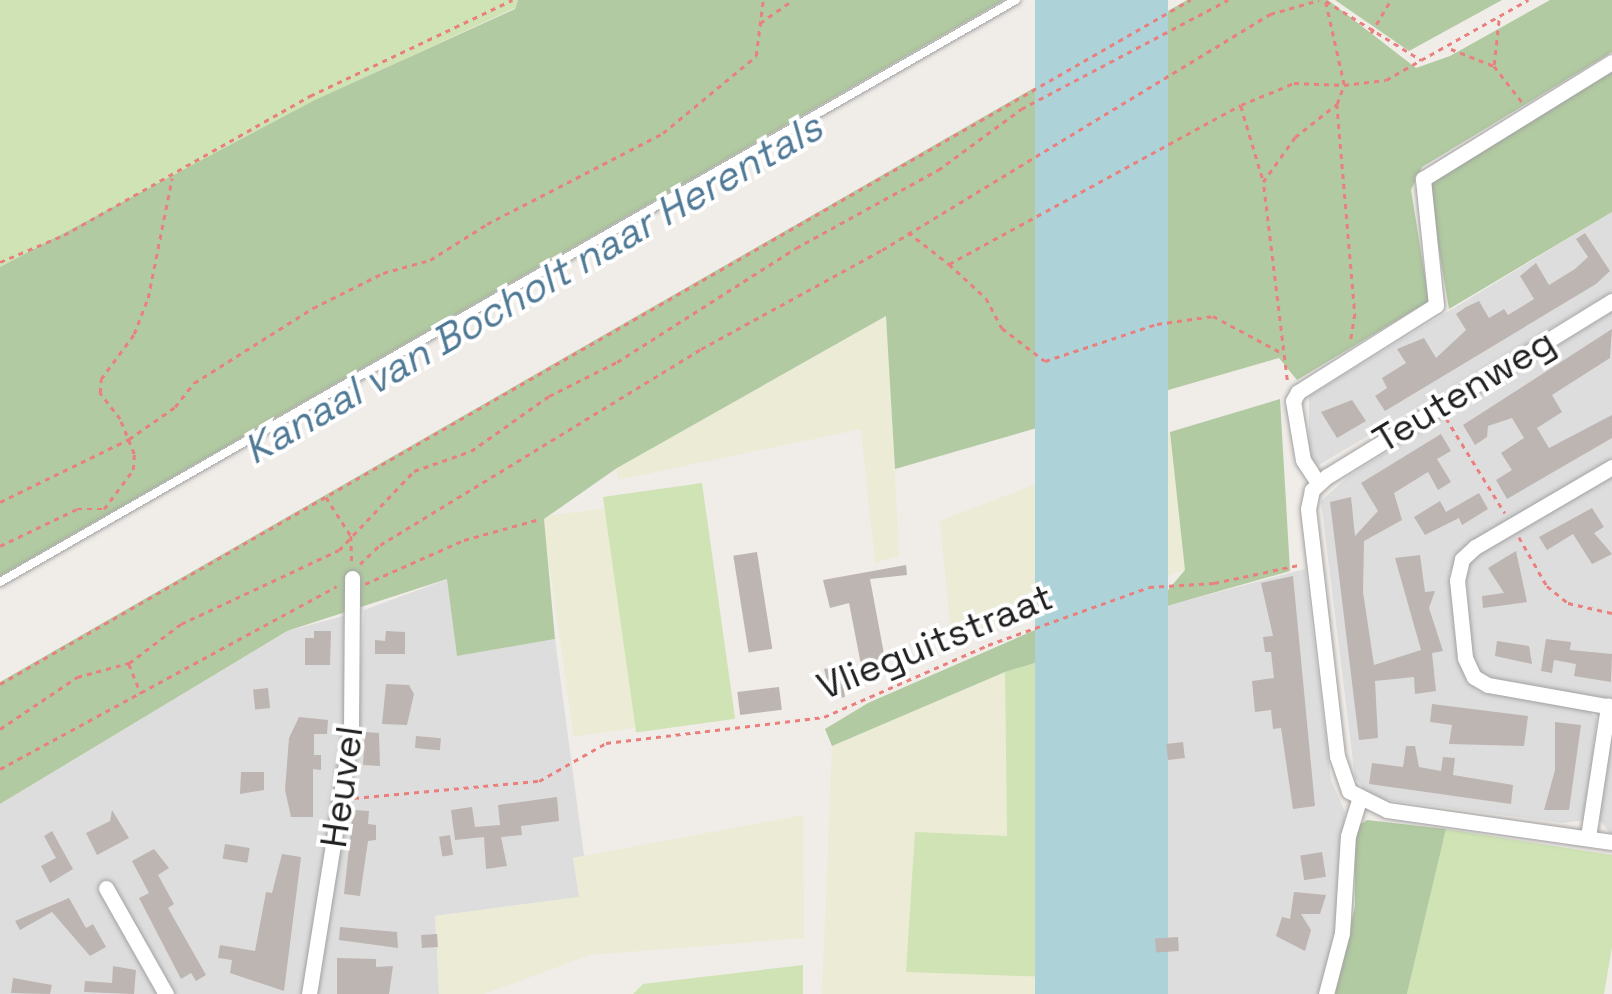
<!DOCTYPE html>
<html>
<head>
<meta charset="utf-8">
<style>
  body { margin:0 }
  #map { position:relative; width:1612px; height:994px; overflow:hidden; background:#f0ece8; font-family:"Space Grotesk",sans-serif }
  div>[style] { position:absolute }
  .residential>* { inset:0; background:#dedddd }
  .farmland>* { inset:0; background:#ecebd6; transform-origin:0 0 }
  .grass>* { inset:0; background:#cfe3b4; transform-origin:0 0 }
  .forest>* { inset:0; background:#b1caa1 }
  .water>* { inset:0; background:#add2d8; transform-origin:0 0 }
  .building>* { inset:0; background:#bdb5b1; transform-origin:0 0 }
  .path>* { height:2.5px; margin-top:-1.25px; transform-origin:0; background:repeating-linear-gradient(90deg,#ea807e 0 5px,transparent 0 10px) }
  .roads { filter:drop-shadow(0 0 2px #a1a1a1) drop-shadow(0 0 2px #a1a1a1) }
  .service>* { height:8px; margin:-4px; padding:0 4px; transform-origin:4px; border-radius:4px; background:#fff }
  .minor>* { height:15px; margin:-7.5px; padding:0 7.5px; transform-origin:7.5px; border-radius:7.5px; background:#fff }
  span { translate:-50% -50%; white-space:nowrap; text-align:center; line-height:1.15; -webkit-text-stroke:8px #fff; paint-order:stroke }
  .street-label { font-size:38px; color:#202020 }
  .water-label { font-size:40px; color:#507996; font-style:italic }
</style>
</head>
<body>
<div id="map">
  <div class="residential">
    <div style="clip-path:polygon(1612px 212px,1612px 292px,1317px 466px,1309px 455px,1309px 396px)"></div>
    <div style="clip-path:polygon(1612px 312px,1612px 458px,1474px 541px,1449px 573px,1457px 658px,1467px 681px,1480px 692px,1586px 708px,1597px 719px,1585px 820px,1562px 823px,1372px 798px,1355px 778px,1321px 501px,1349px 476px)"></div>
    <div style="clip-path:polygon(1612px 477px,1612px 699px,1483px 678px,1472px 654px,1466px 572px,1471px 559px)"></div>
    <div style="clip-path:polygon(1305px 569px,1331px 780px,1345px 812px,1336px 931px,1319px 994px,1126px 994px,1159px 608px)"></div>
    <div style="clip-path:polygon(448px 579px,457px 656px,555px 639px,584px 856px,573px 858px,580px 897px,436px 916px,439px 994px,315px 994px,358px 711px,364px 610px)"></div>
    <div style="clip-path:polygon(347px 615px,347px 714px,302px 994px,0 994px,0 804px,287px 631px)"></div>
    <div style="clip-path:polygon(1612px 726px,1612px 836px,1599px 819px)"></div>
  </div>
  <div class="farmland">
    <div style="clip-path:polygon(887px 316px,899px 556px,875px 563px,861px 429px,618px 480px,617px 468px)"></div>
    <div style="clip-path:polygon(1170px 432px,1186px 570px,952px 645px,940px 521px)"></div>
    <div style="left:605px;top:508px;width:222px;height:63px;rotate:82deg"></div>
    <div style="clip-path:polygon(1005px 672px,1007px 836px,907px 972px,1051px 977px,1050px 994px,822px 994px,832px 746px)"></div>
    <div style="clip-path:polygon(803px 815px,804px 938px,590px 955px,484px 994px,439px 994px,435px 916px,579px 897px,573px 858px)"></div>
  </div>
  <div class="grass">
    <div style="clip-path:polygon(0 0,518px 0,515px 8px,316px 100px,0 267px)"></div>
    <div style="left:702px;top:483px;width:238px;height:100px;rotate:82deg"></div>
    <div style="clip-path:polygon(1157px 626px,1151px 973px,1128px 977px,1126px 994px,1050px 994px,1050px 977px,906px 972px,915px 832px,1007px 836px,1005px 672px)"></div>
    <div style="clip-path:polygon(1446px 829px,1612px 855px,1612px 947px,1604px 994px,1407px 994px)"></div>
    <div style="clip-path:polygon(803px 965px,803px 994px,633px 994px,643px 984px)"></div>
  </div>
  <div class="forest">
    <div style="clip-path:polygon(518px 0,1004px 0,0 576px,0 267px,315px 100px,515px 9px)"></div>
    <div style="clip-path:polygon(1187px 0,1328px 0,1416px 68px,1450px 56px,1550px 0,1612px 0,1612px 52px,1422px 167px,1411px 190px,1429px 301px,1297px 380px,1279px 358px,895px 469px,886px 316px,617px 468px,544px 519px,555px 639px,457px 656px,447px 579px,287px 631px,0 804px,0 682px)"></div>
    <div style="clip-path:polygon(1335px 0,1502px 0,1409px 51px)"></div>
    <div style="clip-path:polygon(1612px 72px,1612px 212px,1449px 309px,1429px 191px,1433px 180px)"></div>
    <div style="clip-path:polygon(1280px 399px,1290px 571px,1160px 608px,1157px 626px,1005px 672px,832px 746px,825px 729px,868px 703px,1035px 630px,1168px 590px,1185px 570px,1170px 432px)"></div>
    <div style="clip-path:polygon(1367px 820px,1446px 829px,1407px 994px,1335px 994px,1355px 906px,1355px 828px)"></div>
  </div>
  <div class="water">
    <div style="left:1035px;top:0;width:133px;height:1193px"></div>
  </div>
  <div class="building">
    <div style="clip-path:polygon(1585px 233px,1610px 271px,1596px 284px,1385px 411px,1375px 396px,1387px 388px,1382px 378px,1406px 363px,1397px 349px,1424px 338px,1436px 358px,1466px 330px,1456px 314px,1466px 307px,1479px 301px,1489px 318px,1504px 309px,1508px 315px,1534px 299px,1520px 276px,1536px 263px,1549px 285px,1575px 269px,1588px 257px,1576px 239px)"></div>
    <div style="clip-path:polygon(1612px 329px,1610px 358px,1552px 395px,1562px 412px,1537px 428px,1549px 448px,1612px 415px,1612px 438px,1507px 499px,1496px 480px,1512px 470px,1501px 453px,1524px 438px,1512px 418px,1488px 426px,1487px 437px,1475px 445px,1463px 425px)"></div>
    <div style="clip-path:polygon(1352px 400px,1366px 421px,1337px 438px,1321px 412px)"></div>
    <div style="clip-path:polygon(1441px 434px,1451px 451px,1437px 459px,1451px 482px,1438px 490px,1428px 472px,1394px 493px,1402px 520px,1364px 541px,1363px 592px,1374px 665px,1421px 650px,1395px 558px,1420px 555px,1425px 592px,1435px 591px,1429px 608px,1443px 651px,1432px 653px,1436px 691px,1415px 694px,1414px 677px,1375px 681px,1378px 738px,1359px 740px,1330px 502px,1351px 497px,1355px 536px,1378px 511px,1361px 483px)"></div>
    <div style="clip-path:polygon(1479px 493px,1488px 509px,1462px 525px,1459px 518px,1425px 535px,1414px 517px,1440px 501px,1446px 512px)"></div>
    <div style="clip-path:polygon(1592px 508px,1604px 527px,1594px 533px,1612px 554px,1592px 564px,1573px 534px,1547px 550px,1539px 537px)"></div>
    <div style="clip-path:polygon(1516px 551px,1527px 602px,1483px 608px,1482px 596px,1504px 593px,1488px 568px)"></div>
    <div style="left:757px;top:552px;width:98px;height:24px;rotate:81deg"></div>
    <div style="clip-path:polygon(906px 565px,907px 575px,870px 579px,887px 670px,863px 675px,849px 603px,830px 608px,823px 580px)"></div>
    <div style="clip-path:polygon(1293px 576px,1315px 806px,1293px 809px,1281px 728px,1273px 729px,1271px 710px,1255px 712px,1252px 681px,1274px 678px,1271px 652px,1265px 652px,1263px 637px,1273px 636px,1261px 583px)"></div>
    <div style="clip-path:polygon(314px 631px,331px 631px,330px 665px,305px 665px,305px 638px,314px 638px)"></div>
    <div style="clip-path:polygon(386px 631px,405px 632px,405px 654px,375px 654px,375px 640px,385px 641px)"></div>
    <div style="clip-path:polygon(1546px 639px,1571px 642px,1570px 650px,1612px 654px,1611px 682px,1574px 676px,1576px 664px,1554px 660px,1552px 673px,1541px 671px)"></div>
    <div style="clip-path:polygon(1497px 641px,1529px 646px,1532px 664px,1495px 656px)"></div>
    <div style="clip-path:polygon(840px 666px,845px 697px,832px 699px,824px 669px)"></div>
    <div style="clip-path:polygon(386px 684px,409px 685px,414px 694px,407px 725px,382px 724px)"></div>
    <div style="left:779px;top:687px;width:23px;height:42px;rotate:83deg"></div>
    <div style="left:268px;top:688px;width:20px;height:15px;rotate:84deg"></div>
    <div style="clip-path:polygon(1432px 704px,1528px 716px,1524px 746px,1449px 744px,1452px 725px,1430px 722px)"></div>
    <div style="clip-path:polygon(299px 717px,328px 720px,327px 734px,314px 734px,314px 755px,321px 755px,321px 770px,313px 769px,313px 817px,291px 817px,285px 790px,289px 738px)"></div>
    <div style="clip-path:polygon(1555px 722px,1581px 725px,1569px 810px,1544px 810px,1555px 770px)"></div>
    <div style="clip-path:polygon(365px 732px,379px 733px,380px 766px,363px 765px)"></div>
    <div style="left:416px;top:736px;width:25px;height:12px;rotate:5deg"></div>
    <div style="left:1183px;top:742px;width:16px;height:17px;rotate:83deg"></div>
    <div style="clip-path:polygon(1406px 746px,1415px 746px,1419px 767px,1441px 771px,1443px 757px,1455px 758px,1453px 775px,1513px 785px,1511px 804px,1369px 784px,1372px 763px,1403px 767px)"></div>
    <div style="clip-path:polygon(241px 772px,264px 772px,264px 790px,240px 794px)"></div>
    <div style="clip-path:polygon(557px 797px,559px 821px,521px 826px,522px 835px,501px 837px,507px 866px,486px 869px,484px 837px,455px 840px,451px 810px,472px 807px,475px 827px,500px 825px,498px 805px)"></div>
    <div style="clip-path:polygon(112px 810px,129px 838px,97px 855px,86px 833px,110px 821px)"></div>
    <div style="clip-path:polygon(353px 810px,369px 811px,368px 824px,376px 825px,376px 840px,368px 841px,360px 896px,344px 894px)"></div>
    <div style="clip-path:polygon(52px 831px,73px 869px,50px 883px,41px 866px,56px 858px,44px 836px)"></div>
    <div style="left:450px;top:835px;width:20px;height:11px;rotate:81deg"></div>
    <div style="left:225px;top:844px;width:25px;height:15px;rotate:9deg"></div>
    <div style="clip-path:polygon(154px 849px,169px 868px,158px 875px,174px 904px,168px 908px,206px 975px,196px 981px,191px 973px,181px 979px,139px 898px,149px 893px,132px 861px)"></div>
    <div style="left:1322px;top:852px;width:25px;height:22px;rotate:81deg"></div>
    <div style="clip-path:polygon(282px 854px,301px 857px,284px 991px,230px 973px,232px 960px,218px 958px,220px 945px,255px 951px,266px 892px,272px 893px)"></div>
    <div style="clip-path:polygon(1294px 892px,1326px 895px,1320px 914px,1301px 914px,1311px 930px,1305px 951px,1276px 936px,1282px 917px,1290px 919px)"></div>
    <div style="clip-path:polygon(69px 898px,86px 928px,93px 924px,106px 947px,90px 956px,52px 912px,20px 930px,15px 921px)"></div>
    <div style="clip-path:polygon(340px 927px,397px 932px,398px 948px,339px 940px)"></div>
    <div style="left:437px;top:934px;width:13px;height:16px;rotate:86deg"></div>
    <div style="left:1178px;top:937px;width:14px;height:23px;rotate:86deg"></div>
    <div style="clip-path:polygon(337px 958px,376px 959px,376px 967px,393px 966px,389px 994px,337px 994px)"></div>
    <div style="clip-path:polygon(113px 966px,136px 970px,134px 994px,84px 992px,85px 981px,112px 983px)"></div>
    <div style="clip-path:polygon(13px 978px,52px 985px,50px 994px,11px 993px)"></div>
  </div>
  <div class="path">
    <div style="left:1326px;top:1px;width:112px;rotate:31.8deg"></div>
    <div style="left:1421px;top:60px;width:123px;rotate:-29.3deg"></div>
    <div style="left:760px;top:23px;width:40px;rotate:-34.9deg"></div>
    <div style="left:1371px;top:33px;width:39px;rotate:-59deg"></div>
    <div style="left:1451px;top:49px;width:46px;rotate:21.6deg"></div>
    <div style="left:1494px;top:66px;width:46px;rotate:52.1deg"></div>
    <div style="left:1494px;top:65px;width:47px;rotate:-83.9deg"></div>
    <div style="left:1337px;top:104px;width:211px;rotate:85.1deg"></div>
    <div style="left:1355px;top:314px;width:26px;rotate:99deg"></div>
    <div style="left:1241px;top:106px;width:77px;rotate:73.4deg"></div>
    <div style="left:908px;top:232px;width:52px;rotate:38deg"></div>
    <div style="left:949px;top:264px;width:332px;rotate:-28.6deg"></div>
    <div style="left:1241px;top:105px;width:57px;rotate:-22.5deg"></div>
    <div style="left:1294px;top:83px;width:50px;rotate:2.3deg"></div>
    <div style="left:1344px;top:85px;width:87px;rotate:-102.6deg"></div>
    <div style="left:0;top:262px;width:69px;rotate:-22.9deg"></div>
    <div style="left:64px;top:235px;width:283px;rotate:-29.5deg"></div>
    <div style="left:310px;top:96px;width:224px;rotate:-25.4deg"></div>
    <div style="left:949px;top:264px;width:50px;rotate:42.6deg"></div>
    <div style="left:986px;top:298px;width:34px;rotate:62deg"></div>
    <div style="left:1002px;top:328px;width:54px;rotate:37.5deg"></div>
    <div style="left:1045px;top:361px;width:118px;rotate:-18.3deg"></div>
    <div style="left:1157px;top:324px;width:57px;rotate:-8.1deg"></div>
    <div style="left:1213px;top:316px;width:76px;rotate:28.2deg"></div>
    <div style="left:1287px;top:380px;width:199px;rotate:-96.9deg"></div>
    <div style="left:1263px;top:182px;width:55px;rotate:-54.6deg"></div>
    <div style="left:1295px;top:137px;width:53px;rotate:-38.2deg"></div>
    <div style="left:1337px;top:104px;width:20px;rotate:-70deg"></div>
    <div style="left:1344px;top:85px;width:42px;rotate:-6.8deg"></div>
    <div style="left:1386px;top:80px;width:40px;rotate:-29.7deg"></div>
    <div style="left:1446px;top:418px;width:112px;rotate:58.2deg"></div>
    <div style="left:326px;top:497px;width:46px;rotate:57.3deg"></div>
    <div style="left:351px;top:536px;width:26px;rotate:88deg"></div>
    <div style="left:0;top:502px;width:144px;rotate:-26deg"></div>
    <div style="left:129px;top:439px;width:56px;rotate:-34.8deg"></div>
    <div style="left:175px;top:407px;width:31px;rotate:-52deg"></div>
    <div style="left:194px;top:383px;width:141px;rotate:-32.2deg"></div>
    <div style="left:313px;top:308px;width:78px;rotate:-26.6deg"></div>
    <div style="left:383px;top:273px;width:49px;rotate:-15.5deg"></div>
    <div style="left:430px;top:260px;width:67px;rotate:-32.3deg"></div>
    <div style="left:487px;top:224px;width:198px;rotate:-27.3deg"></div>
    <div style="left:663px;top:133px;width:121px;rotate:-39.6deg"></div>
    <div style="left:756px;top:56px;width:56px;rotate:-82.9deg"></div>
    <div style="left:104px;top:509px;width:49px;rotate:-53.4deg"></div>
    <div style="left:133px;top:470px;width:16px;rotate:-86deg"></div>
    <div style="left:134px;top:454px;width:38px;rotate:-112deg"></div>
    <div style="left:120px;top:419px;width:33px;rotate:-128deg"></div>
    <div style="left:100px;top:393px;width:14px;rotate:-86deg"></div>
    <div style="left:101px;top:379px;width:56px;rotate:-53.7deg"></div>
    <div style="left:134px;top:334px;width:39px;rotate:-69deg"></div>
    <div style="left:148px;top:298px;width:122px;rotate:-78.7deg"></div>
    <div style="left:1519px;top:537px;width:56px;rotate:60.3deg"></div>
    <div style="left:1547px;top:586px;width:27px;rotate:39deg"></div>
    <div style="left:1568px;top:603px;width:45px;rotate:12.8deg"></div>
    <div style="left:0;top:546px;width:85px;rotate:-25.7deg"></div>
    <div style="left:77px;top:509px;width:25px"></div>
    <div style="left:360px;top:564px;width:28px;rotate:-44deg"></div>
    <div style="left:380px;top:545px;width:376px;rotate:-31.4deg"></div>
    <div style="left:701px;top:349px;width:206px;rotate:-28.7deg"></div>
    <div style="left:882px;top:250px;width:454px;rotate:-31.3deg"></div>
    <div style="left:1270px;top:14px;width:51px;rotate:-15.9deg"></div>
    <div style="left:365px;top:584px;width:108px;rotate:-24deg"></div>
    <div style="left:464px;top:540px;width:75px;rotate:-15.5deg"></div>
    <div style="left:129px;top:664px;width:32px;rotate:68deg"></div>
    <div style="left:0;top:684px;width:1373px;rotate:-29.89deg"></div>
    <div style="left:0;top:729px;width:93px;rotate:-34deg"></div>
    <div style="left:77px;top:677px;width:54px;rotate:-15.1deg"></div>
    <div style="left:129px;top:663px;width:65px;rotate:-36.9deg"></div>
    <div style="left:181px;top:624px;width:174px;rotate:-25.1deg"></div>
    <div style="left:339px;top:550px;width:109px;rotate:-46.5deg"></div>
    <div style="left:414px;top:471px;width:60px;rotate:-19.3deg"></div>
    <div style="left:471px;top:451px;width:95px;rotate:-35.2deg"></div>
    <div style="left:549px;top:396px;width:76px;rotate:-26.6deg"></div>
    <div style="left:617px;top:362px;width:212px;rotate:-32.5deg"></div>
    <div style="left:796px;top:248px;width:162px;rotate:-28.8deg"></div>
    <div style="left:938px;top:170px;width:103px;rotate:-36.3deg"></div>
    <div style="left:1021px;top:109px;width:234px;rotate:-27.8deg"></div>
    <div style="left:0;top:769px;width:383px;rotate:-28.5deg"></div>
    <div style="left:354px;top:798px;width:186px;rotate:-5.3deg"></div>
    <div style="left:539px;top:781px;width:77px;rotate:-29.6deg"></div>
    <div style="left:606px;top:743px;width:220px;rotate:-6.8deg"></div>
    <div style="left:824px;top:717px;width:179px;rotate:-23.7deg"></div>
    <div style="left:988px;top:645px;width:171px;rotate:-19.8deg"></div>
    <div style="left:1149px;top:587px;width:65px;rotate:-3.5deg"></div>
    <div style="left:1214px;top:583px;width:87px;rotate:-12deg"></div>
  </div>
  <div class="roads">
    <div class="service">
      <div style="left:0;top:582px;width:1171px;rotate:-29.81deg"></div>
    </div>
    <div class="minor">
      <div style="left:1612px;top:301px;width:334px;rotate:148.4deg"></div>
      <div style="left:1327px;top:476px;width:21px;rotate:137deg"></div>
      <div style="left:1312px;top:490px;width:19px;rotate:102deg"></div>
      <div style="left:1308px;top:509px;width:249px;rotate:83.3deg"></div>
      <div style="left:1337px;top:756px;width:37px;rotate:71deg"></div>
      <div style="left:1349px;top:791px;width:42px;rotate:26.6deg"></div>
      <div style="left:1387px;top:810px;width:227px;rotate:8.1deg"></div>
      <div style="left:1612px;top:467px;width:159px;rotate:149.7deg"></div>
      <div style="left:1475px;top:547px;width:18px;rotate:137deg"></div>
      <div style="left:1462px;top:559px;width:22px;rotate:103deg"></div>
      <div style="left:1457px;top:580px;width:78px;rotate:84.1deg"></div>
      <div style="left:1465px;top:658px;width:21px;rotate:65deg"></div>
      <div style="left:1474px;top:677px;width:16px;rotate:30deg"></div>
      <div style="left:1488px;top:685px;width:126px;rotate:10.1deg"></div>
      <div style="left:1318px;top:483px;width:27px;rotate:-123deg"></div>
      <div style="left:1303px;top:460px;width:60px;rotate:-99.6deg"></div>
      <div style="left:1293px;top:401px;width:10px;rotate:-61deg"></div>
      <div style="left:1298px;top:392px;width:163px;rotate:-32.2deg"></div>
      <div style="left:1436px;top:305px;width:127px;rotate:-95.9deg"></div>
      <div style="left:1423px;top:179px;width:222px;rotate:-31.8deg"></div>
      <div style="left:1588px;top:837px;width:133px;rotate:-81.3deg"></div>
      <div style="left:106px;top:888px;width:122px;rotate:60.5deg"></div>
      <div style="left:309px;top:994px;width:265px;rotate:-80.9deg"></div>
      <div style="left:351px;top:732px;width:154px;rotate:-89.6deg"></div>
      <div style="left:1326px;top:994px;width:63px;rotate:-75.3deg"></div>
      <div style="left:1342px;top:933px;width:97px;rotate:-86.5deg"></div>
      <div style="left:1348px;top:836px;width:38px;rotate:-73deg"></div>
    </div>
  </div>
  <div class="street-label">
    <span style="left:1464px;top:391px;rotate:-31deg">Teutenweg</span>
    <span style="left:935px;top:642px;rotate:-22deg">Vlieguitstraat</span>
    <span style="left:342px;top:787px;rotate:-82deg">Heuvel</span>
  </div>
  <div class="water-label">
    <span style="left:533px;top:289px;rotate:-30deg">Kanaal van Bocholt naar Herentals</span>
  </div>
</div>
</body>
</html>
